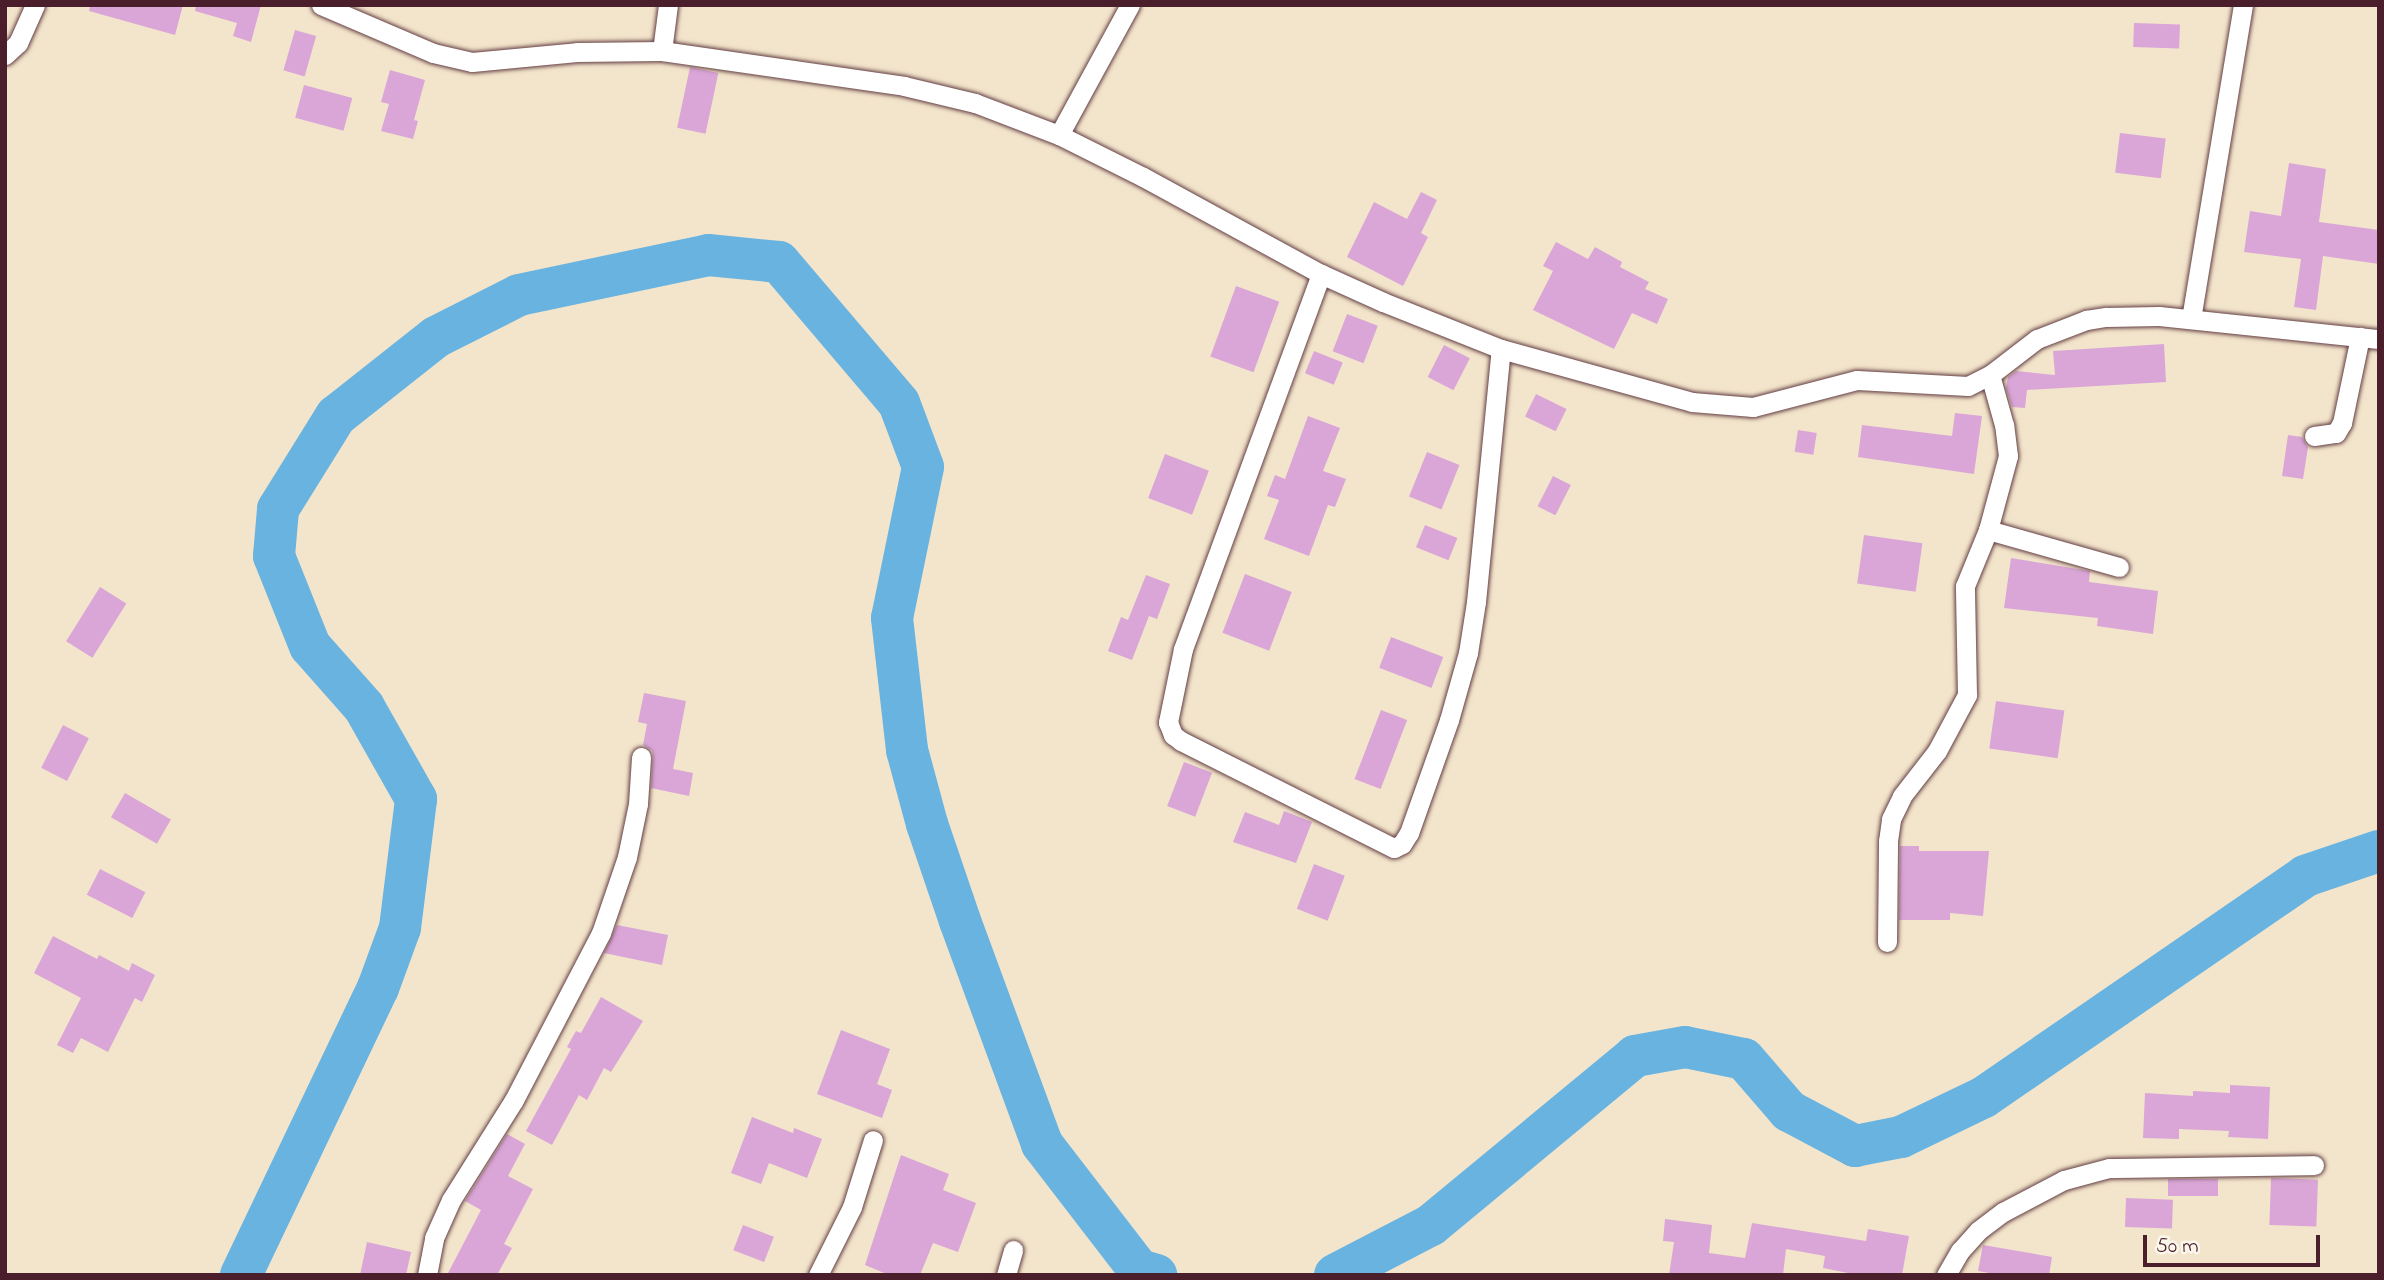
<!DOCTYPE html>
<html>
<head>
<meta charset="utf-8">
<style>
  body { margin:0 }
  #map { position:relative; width:2384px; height:1280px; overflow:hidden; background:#f3e5cb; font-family:"Indie Flower",sans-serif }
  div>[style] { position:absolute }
  .river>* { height:42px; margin:-21px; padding:0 21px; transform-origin:21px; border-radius:21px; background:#69b3e1 }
  .building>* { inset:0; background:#d9a6d7; transform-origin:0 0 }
  .roads { filter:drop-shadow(0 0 2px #633d43) drop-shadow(0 0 2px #633d43) }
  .street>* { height:19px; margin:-9.5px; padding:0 9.5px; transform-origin:9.5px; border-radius:9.5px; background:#fff }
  span { translate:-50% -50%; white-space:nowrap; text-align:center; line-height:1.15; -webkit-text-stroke:5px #fbf7ec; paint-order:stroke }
  .frame { position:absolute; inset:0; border:7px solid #4a1f2b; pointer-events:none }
  .scale { position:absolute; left:2143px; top:1235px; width:177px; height:32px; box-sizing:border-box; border:4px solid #4a1f2b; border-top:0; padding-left:9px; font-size:21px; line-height:24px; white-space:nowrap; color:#4a1f2b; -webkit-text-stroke:5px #fbf7ec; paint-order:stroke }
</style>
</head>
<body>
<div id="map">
  <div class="river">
    <div style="left:241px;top:1275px;width:318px;rotate:-64.5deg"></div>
    <div style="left:378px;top:988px;width:64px;rotate:-69.9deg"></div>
    <div style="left:400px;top:928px;width:130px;rotate:-82.9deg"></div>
    <div style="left:416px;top:799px;width:106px;rotate:-119.5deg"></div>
    <div style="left:364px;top:707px;width:81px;rotate:-131.5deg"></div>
    <div style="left:310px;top:646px;width:97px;rotate:-111.8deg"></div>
    <div style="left:274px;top:556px;width:47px;rotate:-85.1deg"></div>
    <div style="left:278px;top:509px;width:110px;rotate:-58.1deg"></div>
    <div style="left:336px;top:416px;width:127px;rotate:-38.3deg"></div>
    <div style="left:436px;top:337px;width:93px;rotate:-26.8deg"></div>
    <div style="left:519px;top:295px;width:193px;rotate:-11.9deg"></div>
    <div style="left:708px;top:255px;width:71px;rotate:5.6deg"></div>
    <div style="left:779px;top:262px;width:185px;rotate:49.6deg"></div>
    <div style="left:899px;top:403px;width:68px;rotate:69.4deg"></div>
    <div style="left:923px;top:467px;width:154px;rotate:101.6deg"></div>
    <div style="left:892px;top:618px;width:133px;rotate:83.5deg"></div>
    <div style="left:907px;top:750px;width:77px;rotate:74.9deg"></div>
    <div style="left:927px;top:824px;width:102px;rotate:71.2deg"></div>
    <div style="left:960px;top:921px;width:238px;rotate:69.8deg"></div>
    <div style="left:1042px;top:1144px;width:159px;rotate:52.4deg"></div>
    <div style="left:1139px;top:1270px;width:18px;rotate:16deg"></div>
    <div style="left:1335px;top:1275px;width:108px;rotate:-27.5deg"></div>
    <div style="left:1431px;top:1225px;width:265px;rotate:-39.6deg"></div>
    <div style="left:1635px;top:1056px;width:51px;rotate:-10.2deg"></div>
    <div style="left:1685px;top:1047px;width:60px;rotate:11.5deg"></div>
    <div style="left:1744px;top:1059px;width:69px;rotate:49.1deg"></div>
    <div style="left:1789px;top:1111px;width:75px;rotate:27.9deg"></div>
    <div style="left:1855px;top:1146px;width:47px;rotate:-11.1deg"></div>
    <div style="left:1901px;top:1137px;width:92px;rotate:-25.7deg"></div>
    <div style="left:1984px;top:1097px;width:390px;rotate:-34.5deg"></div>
    <div style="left:2305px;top:876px;width:78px;rotate:-18.7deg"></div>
  </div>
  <div class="building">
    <div style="clip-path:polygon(90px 5px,183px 5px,175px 35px,89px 11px)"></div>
    <div style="clip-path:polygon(196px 5px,261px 5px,251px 42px,233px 36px,237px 23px,195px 11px)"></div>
    <div style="left:2134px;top:23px;width:46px;height:24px;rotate:2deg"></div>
    <div style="left:295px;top:30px;width:22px;height:42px;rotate:16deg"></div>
    <div style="left:690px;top:67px;width:29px;height:62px;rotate:12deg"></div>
    <div style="clip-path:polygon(390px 70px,425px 80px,414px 120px,418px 121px,413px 139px,381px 131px,389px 104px,381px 102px)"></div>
    <div style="left:304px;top:85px;width:50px;height:34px;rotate:15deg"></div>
    <div style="left:2120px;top:133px;width:46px;height:40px;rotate:7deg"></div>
    <div style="clip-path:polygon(2289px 163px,2326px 169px,2319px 222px,2379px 230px,2379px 264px,2323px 256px,2316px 310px,2294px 307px,2301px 259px,2244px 252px,2250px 211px,2281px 216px)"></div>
    <div style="clip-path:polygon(1421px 192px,1437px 200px,1421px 233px,1428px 237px,1403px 286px,1347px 257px,1374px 202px,1407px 219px)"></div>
    <div style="clip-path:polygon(1556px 242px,1588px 259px,1595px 247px,1622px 262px,1620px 267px,1649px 282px,1645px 289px,1668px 299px,1657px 324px,1632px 313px,1614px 349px,1533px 310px,1553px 271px,1543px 266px)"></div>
    <div style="left:1236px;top:286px;width:46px;height:75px;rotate:20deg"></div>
    <div style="left:1347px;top:314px;width:33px;height:40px;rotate:21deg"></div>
    <div style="clip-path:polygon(2164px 344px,2166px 382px,2027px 390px,2025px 408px,2012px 407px,2006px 388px,2008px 377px,2016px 371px,2055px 375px,2053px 351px)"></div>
    <div style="left:1444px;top:345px;width:29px;height:36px;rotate:27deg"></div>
    <div style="left:1314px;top:351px;width:31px;height:24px;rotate:22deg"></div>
    <div style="left:1536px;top:394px;width:34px;height:25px;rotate:26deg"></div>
    <div style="clip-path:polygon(1955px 413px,1982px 416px,1974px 474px,1858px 457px,1862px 425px,1952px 436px)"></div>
    <div style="clip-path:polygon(1308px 416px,1340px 428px,1323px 471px,1346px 479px,1335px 507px,1328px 505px,1309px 556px,1264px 539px,1279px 500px,1267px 496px,1275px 475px,1285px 479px)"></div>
    <div style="left:1798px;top:430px;width:19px;height:22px;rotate:9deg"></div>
    <div style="clip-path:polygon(2288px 435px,2302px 437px,2308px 447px,2303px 479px,2282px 476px)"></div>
    <div style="left:1427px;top:452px;width:35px;height:48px;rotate:22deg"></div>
    <div style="left:1165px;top:454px;width:47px;height:47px;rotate:21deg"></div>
    <div style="left:1553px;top:476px;width:20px;height:34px;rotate:27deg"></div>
    <div style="left:1425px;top:525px;width:35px;height:24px;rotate:22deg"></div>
    <div style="left:1864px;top:535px;width:59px;height:49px;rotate:8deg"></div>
    <div style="clip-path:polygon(2011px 558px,2090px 571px,2089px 582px,2158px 591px,2153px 634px,2097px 626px,2098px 618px,2004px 608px)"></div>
    <div style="left:1245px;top:574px;width:50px;height:63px;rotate:21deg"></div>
    <div style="clip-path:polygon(1146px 575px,1170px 584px,1157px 619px,1149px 616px,1132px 660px,1108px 651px,1121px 617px,1128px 620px)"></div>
    <div style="left:100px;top:587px;width:31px;height:64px;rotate:32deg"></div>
    <div style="left:1391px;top:637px;width:56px;height:33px;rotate:21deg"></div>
    <div style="clip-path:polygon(644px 693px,686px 701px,673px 769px,693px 773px,689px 796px,651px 788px,653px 757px,652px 751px,643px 745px,647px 724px,638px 722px)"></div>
    <div style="left:1996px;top:701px;width:69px;height:48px;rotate:8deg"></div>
    <div style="left:1381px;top:710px;width:28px;height:74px;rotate:21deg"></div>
    <div style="left:63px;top:725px;width:29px;height:48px;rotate:27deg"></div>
    <div style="left:1184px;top:762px;width:30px;height:47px;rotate:21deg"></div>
    <div style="left:125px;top:793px;width:53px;height:28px;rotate:30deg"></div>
    <div style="clip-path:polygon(1284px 811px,1312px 822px,1296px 863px,1233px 842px,1245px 812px,1279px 825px)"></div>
    <div style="clip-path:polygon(1900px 846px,1919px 846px,1919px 851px,1989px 851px,1983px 916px,1950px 913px,1950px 920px,1899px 920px)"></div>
    <div style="left:1314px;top:864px;width:33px;height:48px;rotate:21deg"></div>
    <div style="left:100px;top:869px;width:51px;height:29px;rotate:27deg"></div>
    <div style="clip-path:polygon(617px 925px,668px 935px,662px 965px,604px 953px)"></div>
    <div style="clip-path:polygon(53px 936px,97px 959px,99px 955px,129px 971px,132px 963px,155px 975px,142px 1002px,135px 998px,108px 1052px,81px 1038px,73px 1053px,57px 1045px,81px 998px,34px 973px)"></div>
    <div style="clip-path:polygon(601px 997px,643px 1021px,611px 1072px,604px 1068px,587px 1100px,579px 1095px,552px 1145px,526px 1131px,571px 1049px,567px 1047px,576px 1031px,581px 1033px)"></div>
    <div style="clip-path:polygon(841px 1030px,890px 1049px,877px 1084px,892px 1090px,882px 1118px,817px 1094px)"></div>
    <div style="clip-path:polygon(2230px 1085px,2270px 1087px,2268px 1139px,2228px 1137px,2229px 1131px,2179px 1129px,2179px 1139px,2143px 1138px,2145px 1093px,2193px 1096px,2193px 1091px,2230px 1093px)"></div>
    <div style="clip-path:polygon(752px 1117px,793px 1133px,794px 1128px,822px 1139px,807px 1178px,769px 1163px,761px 1184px,731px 1173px)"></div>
    <div style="clip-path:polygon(507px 1134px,525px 1144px,508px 1176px,533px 1189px,504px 1244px,512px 1248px,497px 1275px,447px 1275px,481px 1210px,465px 1201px)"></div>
    <div style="clip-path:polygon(901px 1155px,949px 1174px,943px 1190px,976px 1203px,958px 1252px,933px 1243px,920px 1275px,889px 1275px,865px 1265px)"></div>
    <div style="left:2271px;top:1178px;width:47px;height:47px;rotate:2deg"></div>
    <div style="left:2168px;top:1179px;width:50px;height:17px"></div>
    <div style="left:2126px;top:1198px;width:47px;height:29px;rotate:2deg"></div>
    <div style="clip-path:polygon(1665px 1219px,1712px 1225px,1709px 1253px,1745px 1258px,1752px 1223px,1866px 1241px,1868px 1229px,1909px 1236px,1902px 1275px,1858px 1275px,1823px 1268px,1825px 1256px,1786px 1249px,1783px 1275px,1669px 1275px,1674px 1242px,1663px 1241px)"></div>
    <div style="left:743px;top:1225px;width:33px;height:27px;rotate:21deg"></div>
    <div style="clip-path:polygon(367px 1242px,411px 1252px,406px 1275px,360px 1275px)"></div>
    <div style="clip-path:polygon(1983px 1245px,2052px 1257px,2049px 1275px,2001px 1275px,1978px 1271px)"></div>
  </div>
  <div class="roads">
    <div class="street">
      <div style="left:321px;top:5px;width:122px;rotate:23.2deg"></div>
      <div style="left:433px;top:53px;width:40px;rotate:13deg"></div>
      <div style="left:472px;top:62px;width:105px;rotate:-5.4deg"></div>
      <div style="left:577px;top:52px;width:85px;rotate:-0.7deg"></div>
      <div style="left:662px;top:51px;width:245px;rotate:8.2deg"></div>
      <div style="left:904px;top:86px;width:73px;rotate:13.5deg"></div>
      <div style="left:975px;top:103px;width:90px;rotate:20.9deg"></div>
      <div style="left:1059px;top:135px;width:94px;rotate:26.6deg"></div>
      <div style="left:1143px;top:177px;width:203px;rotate:28.6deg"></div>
      <div style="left:1321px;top:274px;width:68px;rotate:24.3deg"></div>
      <div style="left:1383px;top:302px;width:127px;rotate:21.7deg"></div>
      <div style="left:1501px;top:349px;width:198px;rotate:15.5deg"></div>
      <div style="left:1692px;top:402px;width:61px;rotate:4.7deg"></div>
      <div style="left:1753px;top:407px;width:107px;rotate:-14.6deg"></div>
      <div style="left:1857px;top:380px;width:111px;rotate:3.1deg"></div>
      <div style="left:1968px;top:386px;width:25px;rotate:-27deg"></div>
      <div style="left:1990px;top:375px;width:59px;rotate:-37.5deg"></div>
      <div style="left:2037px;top:339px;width:53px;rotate:-21.2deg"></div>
      <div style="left:2086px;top:320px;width:20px;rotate:-9deg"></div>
      <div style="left:2106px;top:317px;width:53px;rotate:-1.1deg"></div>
      <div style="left:2159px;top:316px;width:221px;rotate:6deg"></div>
      <div style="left:662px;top:51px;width:46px;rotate:-82.6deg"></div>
      <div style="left:5px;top:55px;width:18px;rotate:-43deg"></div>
      <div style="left:18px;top:43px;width:42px;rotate:-65.9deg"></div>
      <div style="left:1059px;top:135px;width:148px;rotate:-61.4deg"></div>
      <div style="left:1321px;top:274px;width:400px;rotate:110.2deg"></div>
      <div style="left:1183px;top:649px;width:75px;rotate:101.6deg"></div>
      <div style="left:1168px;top:722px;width:14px;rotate:69deg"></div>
      <div style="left:1173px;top:735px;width:10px;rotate:37deg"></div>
      <div style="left:1181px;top:741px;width:238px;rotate:26.7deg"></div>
      <div style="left:1394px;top:848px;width:9px;rotate:-27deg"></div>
      <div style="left:1402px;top:844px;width:13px;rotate:-58deg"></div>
      <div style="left:1409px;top:833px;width:120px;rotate:-70.5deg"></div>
      <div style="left:1449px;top:720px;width:70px;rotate:-74.2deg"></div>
      <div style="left:1468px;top:653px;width:52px;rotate:-81.1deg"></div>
      <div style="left:1476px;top:602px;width:254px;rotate:-84.4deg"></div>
      <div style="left:2191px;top:319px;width:318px;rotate:-80.6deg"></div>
      <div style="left:2314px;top:436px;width:22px;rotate:-8deg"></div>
      <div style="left:2336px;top:433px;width:12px;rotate:-59deg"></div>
      <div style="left:2342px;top:423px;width:88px;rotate:-78.2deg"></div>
      <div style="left:1988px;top:530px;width:136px;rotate:15.8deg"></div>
      <div style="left:1887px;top:942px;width:101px;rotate:-89.4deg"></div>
      <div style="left:1888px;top:841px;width:22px;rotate:-82deg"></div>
      <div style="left:1891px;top:819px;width:25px;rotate:-64deg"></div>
      <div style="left:1902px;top:796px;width:57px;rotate:-52.1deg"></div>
      <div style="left:1937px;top:751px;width:64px;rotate:-61.8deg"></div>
      <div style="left:1967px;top:695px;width:109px;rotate:-91.1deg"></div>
      <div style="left:1965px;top:586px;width:61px;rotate:-67.7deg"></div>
      <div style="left:1988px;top:530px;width:77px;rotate:-74.9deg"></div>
      <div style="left:2008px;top:456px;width:31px;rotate:-97deg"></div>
      <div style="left:2004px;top:425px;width:52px;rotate:-105.6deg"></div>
      <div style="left:427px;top:1275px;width:38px;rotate:-79deg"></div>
      <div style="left:434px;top:1238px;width:42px;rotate:-65.9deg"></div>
      <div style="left:451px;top:1200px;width:118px;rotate:-57.8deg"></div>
      <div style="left:514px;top:1100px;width:188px;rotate:-62.5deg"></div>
      <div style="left:601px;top:933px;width:80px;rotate:-71.1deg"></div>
      <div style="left:627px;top:857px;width:54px;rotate:-78.3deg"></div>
      <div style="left:638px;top:804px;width:47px;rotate:-86.3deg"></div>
      <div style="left:818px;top:1275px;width:76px;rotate:-63.4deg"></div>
      <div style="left:852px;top:1207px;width:70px;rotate:-72.6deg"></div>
      <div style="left:1006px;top:1275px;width:26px;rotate:-74deg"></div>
      <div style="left:1946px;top:1275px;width:28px;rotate:-60deg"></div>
      <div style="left:1960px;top:1251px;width:28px;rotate:-48deg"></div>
      <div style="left:1979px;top:1230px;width:30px;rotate:-37deg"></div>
      <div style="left:2003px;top:1212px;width:69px;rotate:-27.7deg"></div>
      <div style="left:2064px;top:1180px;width:47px;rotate:-14.9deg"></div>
      <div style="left:2109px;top:1168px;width:205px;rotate:-0.8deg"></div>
    </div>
  </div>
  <div class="frame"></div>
  <div class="scale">50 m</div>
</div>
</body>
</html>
